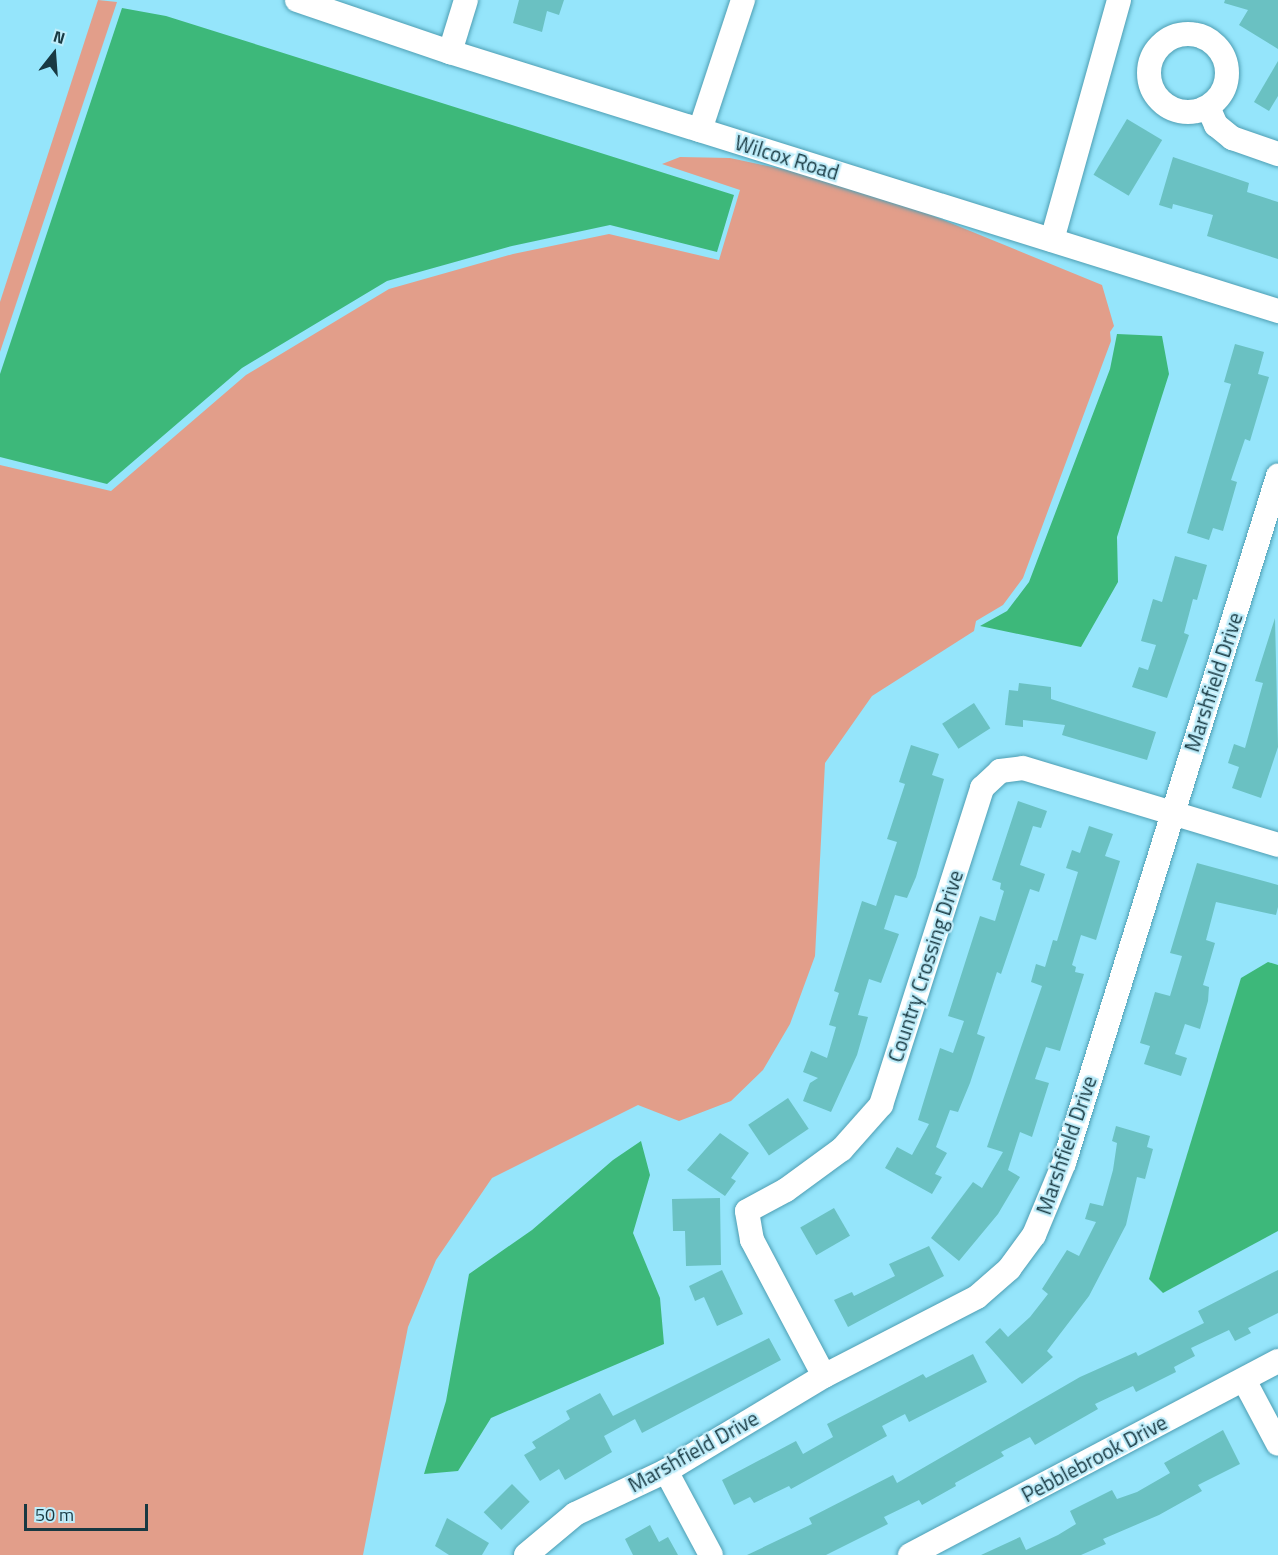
<!DOCTYPE html>
<html>
<head>
<meta charset="utf-8">
<style>
  body { margin:0 }
  #map { position:relative; width:1278px; height:1555px; overflow:hidden; background:#95e5fb; font-family:"Titillium Web",sans-serif }
  div>[style] { position:absolute }
  .green>* { inset:0; background:#e29e8a }
  .water>* { inset:0; background:#3db87a }
  .building>* { inset:0; background:#6ac1c2; transform-origin:0 0 }
  .roads { filter:drop-shadow(0 0 2px #4e9eb3) drop-shadow(0 0 2px #4e9eb3) }
  .minor>* { height:24px; margin:-12px; padding:0 12px; transform-origin:12px; border-radius:12px; background:#fff }
  .minor>.ring { margin:-12px; padding:0; box-sizing:content-box; background:none; border:24px solid #fff; border-radius:50% }
  span { translate:-50% -50%; white-space:nowrap; text-align:center; line-height:1.15; -webkit-text-stroke:4.5px #bfedfa; paint-order:stroke }
  .street-label { font-size:21px; color:#183942 }
  .north { position:absolute; left:24px; top:24px; width:60px; height:60px; -webkit-text-stroke:4px #bfedfa; paint-order:stroke; rotate:17deg; font-size:16px; font-weight:700; line-height:24px; text-align:center; color:#183942 }
  .north::after { content:''; display:block; margin:auto; width:21px; height:27px; background:#183942; clip-path:polygon(50% 0,100% 100%,50% 72%,0 100%) }
  .scale { position:absolute; left:24px; top:1504px; width:124px; height:27px; box-sizing:border-box; border:3px solid #183942; border-top:0; padding-left:8px; font-size:18px; line-height:21px; white-space:nowrap; color:#183942; -webkit-text-stroke:4px #bfedfa; paint-order:stroke }
</style>
</head>
<body>
<div id="map">
  <div class="green">
    <div style="clip-path:polygon(98px 0,117px 2px,0 352px,0 302px)"></div>
    <div style="clip-path:polygon(680px 157px,730px 158px,810px 175px,909px 206px,1102px 285px,1114px 326px,1110px 332px,1111px 341px,1023px 578px,1003px 605px,976px 621px,974px 631px,872px 696px,825px 763px,815px 956px,790px 1024px,763px 1070px,731px 1101px,679px 1121px,638px 1105px,492px 1178px,436px 1260px,408px 1327px,363px 1555px,0 1555px,0 465px,111px 491px,246px 375px,389px 289px,513px 254px,609px 234px,719px 260px,740px 190px,662px 164px)"></div>
  </div>
  <div class="water">
    <div style="clip-path:polygon(122px 8px,166px 16px,734px 195px,717px 252px,610px 225px,512px 246px,387px 281px,242px 368px,107px 484px,0 457px,0 374px)"></div>
    <div style="clip-path:polygon(1117px 334px,1162px 336px,1169px 374px,1117px 537px,1118px 582px,1081px 647px,980px 626px,1007px 611px,1029px 582px,1110px 369px)"></div>
    <div style="clip-path:polygon(1268px 962px,1278px 965px,1278px 1231px,1163px 1293px,1149px 1279px,1241px 978px)"></div>
    <div style="clip-path:polygon(641px 1141px,650px 1175px,633px 1233px,660px 1298px,664px 1344px,491px 1418px,458px 1471px,424px 1474px,446px 1401px,469px 1274px,532px 1230px,613px 1160px)"></div>
  </div>
  <div class="building">
    <div style="clip-path:polygon(519px 0,564px 0,559px 15px,547px 11px,542px 32px,513px 23px)"></div>
    <div style="clip-path:polygon(1225px 0,1278px 0,1278px 49px,1239px 25px,1248px 10px,1224px 3px)"></div>
    <div style="clip-path:polygon(1278px 61px,1278px 96px,1269px 111px,1254px 102px)"></div>
    <div style="left:1127px;top:119px;width:41px;height:65px;rotate:31deg"></div>
    <div style="clip-path:polygon(1173px 157px,1249px 183px,1247px 192px,1278px 202px,1278px 259px,1207px 236px,1213px 215px,1173px 204px,1172px 209px,1159px 205px)"></div>
    <div style="clip-path:polygon(1235px 344px,1264px 352px,1258px 374px,1269px 377px,1250px 441px,1245px 439px,1231px 480px,1237px 482px,1223px 531px,1213px 528px,1209px 540px,1187px 533px,1231px 384px,1224px 382px)"></div>
    <div style="clip-path:polygon(1175px 556px,1207px 565px,1197px 600px,1193px 599px,1184px 633px,1189px 635px,1167px 698px,1132px 687px,1139px 667px,1148px 670px,1156px 645px,1141px 641px,1153px 599px,1162px 602px)"></div>
    <div style="clip-path:polygon(1275px 618px,1278px 747px,1261px 798px,1232px 788px,1239px 767px,1228px 763px,1234px 744px,1245px 748px,1263px 683px,1255px 681px)"></div>
    <div style="clip-path:polygon(1019px 683px,1051px 687px,1051px 699px,1156px 732px,1147px 760px,1062px 735px,1065px 725px,1023px 720px,1023px 727px,1005px 725px,1009px 690px,1018px 691px)"></div>
    <div style="left:974px;top:703px;width:30px;height:38px;rotate:57deg"></div>
    <div style="clip-path:polygon(911px 745px,939px 754px,932px 775px,944px 779px,916px 877px,907px 898px,895px 895px,884px 929px,899px 934px,881px 983px,869px 979px,858px 1015px,868px 1017px,857px 1055px,831px 1112px,803px 1101px,810px 1083px,818px 1078px,803px 1072px,811px 1051px,827px 1058px,836px 1027px,829px 1025px,839px 993px,834px 991px,862px 901px,876px 906px,897px 842px,887px 839px,905px 784px,899px 782px)"></div>
    <div style="clip-path:polygon(1018px 801px,1047px 811px,1041px 828px,1033px 826px,1020px 865px,1045px 874px,1039px 892px,1030px 889px,1001px 974px,997px 972px,977px 1034px,985px 1037px,970px 1083px,958px 1112px,950px 1110px,936px 1147px,947px 1153px,935px 1174px,942px 1177px,932px 1194px,885px 1168px,897px 1147px,912px 1155px,929px 1124px,918px 1120px,940px 1048px,953px 1053px,964px 1021px,948px 1016px,980px 916px,995px 921px,1004px 891px,1000px 889px,1001px 883px,992px 880px)"></div>
    <div style="clip-path:polygon(1089px 826px,1113px 834px,1105px 856px,1120px 861px,1096px 940px,1081px 935px,1072px 965px,1076px 967px,1075px 972px,1084px 974px,1060px 1051px,1046px 1047px,1035px 1079px,1049px 1083px,1032px 1137px,1020px 1132px,1008px 1170px,1020px 1177px,998px 1214px,959px 1261px,931px 1238px,973px 1182px,982px 1188px,1003px 1152px,987px 1147px,1042px 986px,1031px 982px,1036px 964px,1045px 967px,1053px 940px,1057px 941px,1078px 872px,1066px 868px,1072px 850px,1080px 853px)"></div>
    <div style="clip-path:polygon(1197px 863px,1278px 885px,1278px 907px,1276px 915px,1216px 902px,1206px 940px,1215px 943px,1203px 985px,1209px 987px,1208px 1001px,1200px 1029px,1185px 1024px,1175px 1054px,1187px 1058px,1181px 1076px,1144px 1064px,1150px 1046px,1140px 1043px,1155px 992px,1170px 996px,1182px 956px,1170px 953px)"></div>
    <div style="left:788px;top:1098px;width:37px;height:48px;rotate:56deg"></div>
    <div style="clip-path:polygon(1116px 1126px,1150px 1136px,1147px 1147px,1153px 1149px,1145px 1179px,1137px 1177px,1126px 1225px,1089px 1296px,1047px 1351px,1053px 1357px,1022px 1384px,985px 1342px,1000px 1328px,1008px 1337px,1030px 1317px,1048px 1294px,1042px 1289px,1067px 1250px,1079px 1256px,1096px 1222px,1085px 1219px,1090px 1203px,1103px 1206px,1113px 1170px,1117px 1143px,1112px 1141px)"></div>
    <div style="clip-path:polygon(720px 1133px,749px 1153px,731px 1178px,736px 1181px,725px 1196px,687px 1170px)"></div>
    <div style="clip-path:polygon(720px 1198px,721px 1265px,686px 1266px,685px 1231px,673px 1231px,672px 1199px)"></div>
    <div style="left:834px;top:1208px;width:32px;height:39px;rotate:60deg"></div>
    <div style="clip-path:polygon(929px 1246px,944px 1276px,848px 1327px,834px 1300px,852px 1292px,854px 1296px,895px 1276px,889px 1264px)"></div>
    <div style="clip-path:polygon(722px 1270px,743px 1314px,717px 1326px,704px 1297px,695px 1301px,689px 1286px)"></div>
    <div style="clip-path:polygon(1278px 1270px,1278px 1313px,1248px 1328px,1251px 1333px,1235px 1341px,1229px 1330px,1191px 1348px,1195px 1356px,1174px 1367px,1176px 1372px,1136px 1392px,1133px 1386px,1095px 1404px,1098px 1409px,1035px 1445px,1030px 1437px,1001px 1452px,1004px 1456px,955px 1483px,956px 1486px,922px 1505px,919px 1500px,884px 1517px,888px 1524px,826px 1555px,747px 1555px,812px 1524px,809px 1518px,893px 1475px,897px 1483px,1080px 1377px,1136px 1352px,1138px 1356px,1204px 1323px,1198px 1311px)"></div>
    <div style="clip-path:polygon(769px 1338px,781px 1360px,642px 1433px,635px 1419px,604px 1436px,612px 1452px,565px 1480px,559px 1469px,540px 1481px,524px 1455px,536px 1448px,532px 1442px,570px 1419px,566px 1411px,600px 1393px,613px 1416px)"></div>
    <div style="clip-path:polygon(973px 1354px,987px 1382px,909px 1422px,905px 1414px,882px 1426px,887px 1436px,791px 1489px,789px 1486px,754px 1503px,750px 1497px,734px 1505px,722px 1480px,796px 1441px,803px 1454px,833px 1437px,827px 1424px,923px 1374px,926px 1378px)"></div>
    <div style="clip-path:polygon(1223px 1430px,1240px 1464px,1198px 1485px,1202px 1491px,1159px 1515px,1103px 1539px,1106px 1544px,1081px 1555px,981px 1555px,1020px 1537px,1026px 1550px,1058px 1535px,1076px 1524px,1070px 1511px,1112px 1490px,1117px 1499px,1137px 1492px,1170px 1473px,1164px 1463px)"></div>
    <div style="left:512px;top:1484px;width:25px;height:40px;rotate:45deg"></div>
    <div style="clip-path:polygon(447px 1518px,489px 1543px,482px 1555px,449px 1555px,435px 1546px)"></div>
    <div style="clip-path:polygon(650px 1525px,659px 1542px,668px 1537px,678px 1555px,633px 1555px,625px 1539px)"></div>
  </div>
  <div class="roads">
    <div class="minor">
      <div style="left:297px;top:0;width:162px;rotate:18.8deg"></div>
      <div style="left:450px;top:52px;width:868px;rotate:17.37deg"></div>
      <div class="ring" style="left:1149px;top:34px;width:54px;height:54px"></div>
      <div style="left:450px;top:52px;width:54px;rotate:-72.9deg"></div>
      <div style="left:1208px;top:107px;width:20px;rotate:66deg"></div>
      <div style="left:1216px;top:125px;width:21px;rotate:39deg"></div>
      <div style="left:1232px;top:138px;width:49px;rotate:19.2deg"></div>
      <div style="left:700px;top:130px;width:137px;rotate:-71.7deg"></div>
      <div style="left:1052px;top:240px;width:249px;rotate:-74.4deg"></div>
      <div style="left:824px;top:1376px;width:154px;rotate:-117.9deg"></div>
      <div style="left:752px;top:1240px;width:29px;rotate:-100deg"></div>
      <div style="left:747px;top:1211px;width:44px;rotate:-28.3deg"></div>
      <div style="left:786px;top:1190px;width:69px;rotate:-36.2deg"></div>
      <div style="left:842px;top:1149px;width:59px;rotate:-48.4deg"></div>
      <div style="left:881px;top:1105px;width:333px;rotate:-72.3deg"></div>
      <div style="left:982px;top:788px;width:25px;rotate:-43deg"></div>
      <div style="left:1000px;top:771px;width:23px;rotate:-7deg"></div>
      <div style="left:1023px;top:768px;width:266px;rotate:16.8deg"></div>
      <div style="left:1244px;top:1380px;width:72px;rotate:62deg"></div>
      <div style="left:666px;top:1471px;width:95px;rotate:61.8deg"></div>
      <div style="left:526px;top:1555px;width:64px;rotate:-39.9deg"></div>
      <div style="left:575px;top:1514px;width:101px;rotate:-25.3deg"></div>
      <div style="left:666px;top:1471px;width:184px;rotate:-31deg"></div>
      <div style="left:824px;top:1376px;width:172px;rotate:-27.3deg"></div>
      <div style="left:977px;top:1297px;width:43px;rotate:-41.2deg"></div>
      <div style="left:1009px;top:1269px;width:42px;rotate:-53.7deg"></div>
      <div style="left:1034px;top:1235px;width:78px;rotate:-67.4deg"></div>
      <div style="left:1064px;top:1163px;width:720px;rotate:-72.7deg"></div>
      <div style="left:910px;top:1555px;width:416px;rotate:-27.8deg"></div>
    </div>
  </div>
  <div class="street-label">
    <span style="left:787px;top:157px;rotate:17deg">Wilcox Road</span>
    <span style="left:1213px;top:682px;rotate:-72deg">Marshfield Drive</span>
    <span style="left:925px;top:966px;rotate:-72deg">Country Crossing Drive</span>
    <span style="left:1066px;top:1145px;rotate:-71deg">Marshfield Drive</span>
    <span style="left:693px;top:1451px;rotate:-29deg">Marshfield Drive</span>
    <span style="left:1094px;top:1458px;rotate:-28deg">Pebblebrook Drive</span>
  </div>
  <div class="north">N</div>
  <div class="scale">50 m</div>
</div>
</body>
</html>
